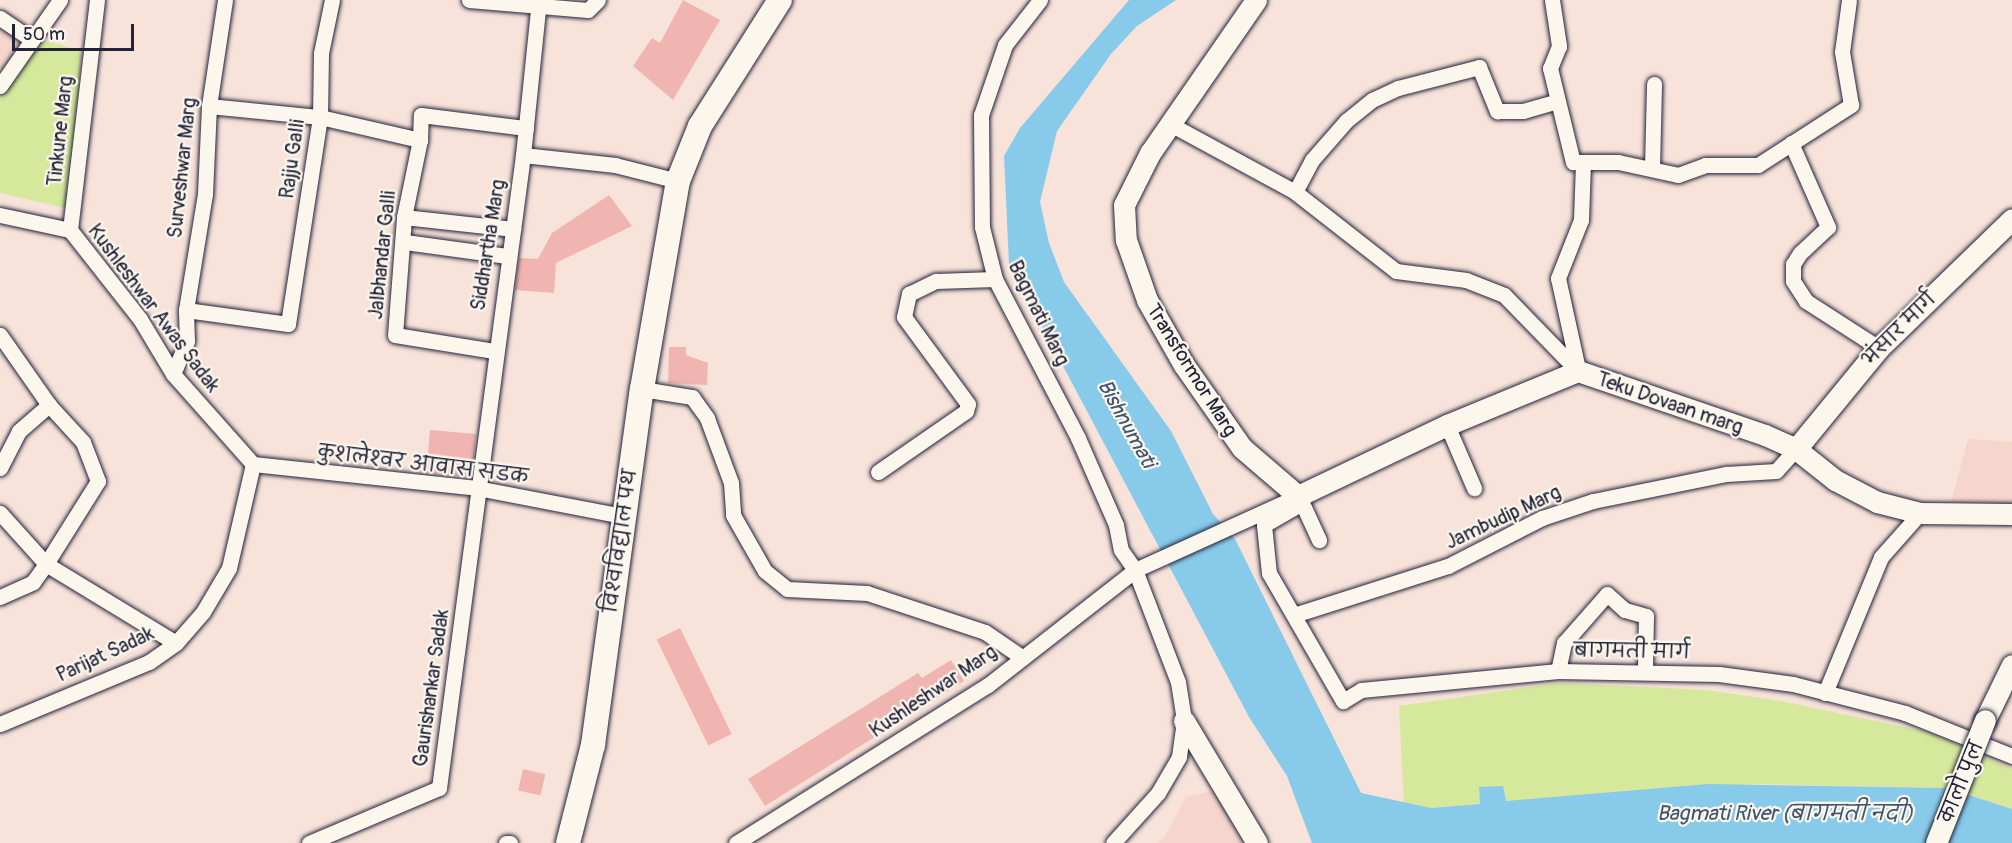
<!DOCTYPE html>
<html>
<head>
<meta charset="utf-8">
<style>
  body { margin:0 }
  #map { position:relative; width:2012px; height:843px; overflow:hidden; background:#f8e3da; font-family:Pangolin,"Playpen Sans Deva",sans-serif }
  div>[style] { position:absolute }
  .built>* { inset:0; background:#f6d5cd }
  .green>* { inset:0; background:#d5e89c }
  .water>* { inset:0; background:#88cae9 }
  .building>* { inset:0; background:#f0b5b0; transform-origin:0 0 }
  .roads { filter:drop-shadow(0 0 2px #22223b) drop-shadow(0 0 2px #22223b) }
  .street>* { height:15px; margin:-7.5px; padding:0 7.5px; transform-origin:7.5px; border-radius:7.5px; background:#fbf7ec }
  .secondary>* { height:21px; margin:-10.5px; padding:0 10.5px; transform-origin:10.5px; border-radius:10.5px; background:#fbf7ec }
  .primary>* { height:24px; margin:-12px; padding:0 12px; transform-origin:12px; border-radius:12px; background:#fbf7ec }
  .bridges { filter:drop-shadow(0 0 2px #22223b) drop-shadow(0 0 2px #22223b) }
  .secondary-bridge>* { height:21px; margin:-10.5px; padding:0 10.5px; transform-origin:10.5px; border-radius:10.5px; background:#fbf7ec }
  span { translate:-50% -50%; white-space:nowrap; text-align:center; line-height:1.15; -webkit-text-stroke:4.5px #fbf7ec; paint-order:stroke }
  .street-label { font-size:20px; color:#22223b }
  .water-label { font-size:21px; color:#41546f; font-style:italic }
  .scale { position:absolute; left:12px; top:24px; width:122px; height:27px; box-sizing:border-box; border:3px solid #22223b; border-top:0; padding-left:8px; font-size:18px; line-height:21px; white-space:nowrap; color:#22223b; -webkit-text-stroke:4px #fbf7ec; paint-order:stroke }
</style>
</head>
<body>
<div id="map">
  <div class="built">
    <div style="clip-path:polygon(0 20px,26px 39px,5px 71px,0 67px)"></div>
    <div style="clip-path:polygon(1968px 439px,2012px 442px,2012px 509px,1951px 502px)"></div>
    <div style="clip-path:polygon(1208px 792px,1218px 793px,1248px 843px,1156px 843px,1164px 838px,1186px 797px)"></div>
  </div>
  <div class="green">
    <div style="clip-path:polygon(37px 38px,81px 51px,74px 210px,0 193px,0 98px)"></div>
    <div style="clip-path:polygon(1559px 683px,1706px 690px,1781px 701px,1928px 732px,2012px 769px,2012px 809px,1947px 788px,1758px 784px,1506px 801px,1479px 787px,1480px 804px,1431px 808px,1404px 804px,1399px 706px)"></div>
  </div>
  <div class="water">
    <div style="clip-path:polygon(1129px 0,1176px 0,1137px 26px,1111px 54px,1057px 131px,1040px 202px,1049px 243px,1064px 282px,1171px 431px,1213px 514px,1235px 539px,1361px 793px,1431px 808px,1480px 804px,1479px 787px,1503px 786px,1506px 801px,1709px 784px,1947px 788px,2012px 809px,2012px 843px,1312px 843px,1287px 776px,1249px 717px,1009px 264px,1004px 156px,1020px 128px)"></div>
  </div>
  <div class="building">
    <div style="clip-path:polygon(683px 0,720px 20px,673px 100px,633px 66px,652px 38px,660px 43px)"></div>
    <div style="clip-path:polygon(609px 195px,632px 226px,556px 263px,554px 293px,515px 290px,519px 258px,538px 259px,552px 233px)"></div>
    <div style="clip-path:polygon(669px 347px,686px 347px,686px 355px,708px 363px,707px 385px,668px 383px)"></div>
    <div style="left:430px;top:430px;width:46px;height:43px;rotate:5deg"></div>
    <div style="left:680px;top:628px;width:118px;height:26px;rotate:64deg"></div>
    <div style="clip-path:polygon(951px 660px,964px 681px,765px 806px,748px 779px,918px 673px,922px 678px)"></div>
    <div style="left:523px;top:769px;width:23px;height:22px;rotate:13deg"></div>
  </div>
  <div class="roads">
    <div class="street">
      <div style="left:469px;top:0;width:119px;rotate:4.8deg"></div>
      <div style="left:588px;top:10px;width:14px;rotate:-45deg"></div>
      <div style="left:1040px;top:0;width:57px;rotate:127.9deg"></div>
      <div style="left:1005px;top:45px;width:74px;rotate:108.9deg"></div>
      <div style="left:981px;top:115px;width:112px;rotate:89.5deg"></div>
      <div style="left:982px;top:227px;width:54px;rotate:76deg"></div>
      <div style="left:995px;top:279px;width:179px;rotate:62.4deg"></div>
      <div style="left:1078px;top:438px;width:95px;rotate:66.4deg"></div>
      <div style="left:1116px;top:525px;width:25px;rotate:79deg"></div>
      <div style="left:1121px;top:550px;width:24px;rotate:55deg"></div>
      <div style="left:1135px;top:570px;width:120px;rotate:69deg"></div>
      <div style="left:1178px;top:682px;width:39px;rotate:81deg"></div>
      <div style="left:1184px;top:721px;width:36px;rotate:98deg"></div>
      <div style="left:1179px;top:757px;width:42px;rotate:120.3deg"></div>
      <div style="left:1158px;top:793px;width:67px;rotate:132deg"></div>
      <div style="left:1552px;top:0;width:47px;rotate:81.3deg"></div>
      <div style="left:1559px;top:46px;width:24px;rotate:112deg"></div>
      <div style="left:1550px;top:68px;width:97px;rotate:76.3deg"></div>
      <div style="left:1573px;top:162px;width:45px"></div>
      <div style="left:1618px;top:162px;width:61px;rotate:12.2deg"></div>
      <div style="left:1678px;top:175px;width:29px;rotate:-20deg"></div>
      <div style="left:1705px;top:165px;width:53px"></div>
      <div style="left:1758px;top:165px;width:111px;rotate:-32.8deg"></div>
      <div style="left:1851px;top:105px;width:54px;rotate:-99.6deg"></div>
      <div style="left:1842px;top:52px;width:52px;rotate:-82.3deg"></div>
      <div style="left:0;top:18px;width:37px;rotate:34deg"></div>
      <div style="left:0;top:86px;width:105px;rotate:-55.1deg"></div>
      <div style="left:209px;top:106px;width:112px;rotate:5.7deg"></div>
      <div style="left:320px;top:117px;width:103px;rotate:13deg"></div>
      <div style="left:1170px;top:124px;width:142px;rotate:28.5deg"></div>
      <div style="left:1295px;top:192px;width:128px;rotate:38deg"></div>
      <div style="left:1396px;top:271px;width:71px;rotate:7.3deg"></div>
      <div style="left:1466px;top:280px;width:41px;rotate:21.5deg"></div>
      <div style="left:1504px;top:295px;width:106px;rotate:45.8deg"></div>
      <div style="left:1791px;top:143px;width:92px;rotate:66.2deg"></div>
      <div style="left:1828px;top:227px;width:38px;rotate:137deg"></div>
      <div style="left:1800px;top:253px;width:13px;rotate:122deg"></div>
      <div style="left:1793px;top:264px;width:17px;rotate:90deg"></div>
      <div style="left:1793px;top:281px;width:24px;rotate:57deg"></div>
      <div style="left:1806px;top:301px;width:87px;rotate:32.8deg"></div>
      <div style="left:523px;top:155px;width:93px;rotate:6.2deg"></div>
      <div style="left:615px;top:165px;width:65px;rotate:14.3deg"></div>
      <div style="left:1652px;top:168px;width:84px;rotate:-88.6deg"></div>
      <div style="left:1295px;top:192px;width:36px;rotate:-62deg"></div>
      <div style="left:1312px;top:160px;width:52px;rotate:-48.9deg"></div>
      <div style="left:1346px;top:121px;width:33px;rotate:-39deg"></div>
      <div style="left:1372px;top:100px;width:29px;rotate:-25deg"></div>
      <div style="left:1398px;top:88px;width:84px;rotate:-14.5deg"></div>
      <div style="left:1479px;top:67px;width:48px;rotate:67.8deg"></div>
      <div style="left:1497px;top:111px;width:26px"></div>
      <div style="left:1523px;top:111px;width:33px;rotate:-16deg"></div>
      <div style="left:0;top:215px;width:72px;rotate:12.1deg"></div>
      <div style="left:70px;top:230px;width:113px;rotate:51.8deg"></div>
      <div style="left:140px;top:319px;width:64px;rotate:59deg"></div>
      <div style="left:173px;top:374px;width:120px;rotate:48.4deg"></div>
      <div style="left:404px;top:217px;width:110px;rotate:6.3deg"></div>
      <div style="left:70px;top:230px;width:232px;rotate:-83.3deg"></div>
      <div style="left:405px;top:242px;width:103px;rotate:7.8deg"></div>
      <div style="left:186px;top:310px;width:103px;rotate:7.8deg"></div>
      <div style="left:288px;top:324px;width:209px;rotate:-81.2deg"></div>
      <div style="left:320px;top:117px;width:64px;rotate:-89.1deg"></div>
      <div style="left:321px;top:53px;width:54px;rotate:-78.3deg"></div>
      <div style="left:0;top:335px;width:85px;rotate:55deg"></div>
      <div style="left:494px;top:351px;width:100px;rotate:-170.8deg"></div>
      <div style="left:395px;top:335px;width:118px;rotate:-85.6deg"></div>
      <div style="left:404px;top:217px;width:79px;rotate:-78.3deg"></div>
      <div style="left:420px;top:140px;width:25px;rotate:-88deg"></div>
      <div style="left:421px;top:115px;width:106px;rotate:7.1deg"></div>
      <div style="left:1578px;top:369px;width:93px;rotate:-102.4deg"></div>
      <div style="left:1558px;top:278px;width:62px;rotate:-68.4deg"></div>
      <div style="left:1581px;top:220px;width:57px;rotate:-88deg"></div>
      <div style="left:173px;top:374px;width:36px;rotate:-67deg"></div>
      <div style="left:187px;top:341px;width:31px;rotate:-92deg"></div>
      <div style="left:186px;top:310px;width:118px;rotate:-80.7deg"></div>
      <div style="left:205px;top:194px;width:88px;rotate:-87.4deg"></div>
      <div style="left:209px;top:106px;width:107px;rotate:-81.4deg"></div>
      <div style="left:642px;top:389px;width:51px;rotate:9.1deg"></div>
      <div style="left:692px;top:397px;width:26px;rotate:54deg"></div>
      <div style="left:707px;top:418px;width:69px;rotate:69.7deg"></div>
      <div style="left:731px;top:483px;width:32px;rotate:86deg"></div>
      <div style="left:733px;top:515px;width:64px;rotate:60.3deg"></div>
      <div style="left:765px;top:571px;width:28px;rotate:39deg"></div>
      <div style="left:787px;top:589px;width:80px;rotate:2.9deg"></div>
      <div style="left:867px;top:593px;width:124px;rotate:18.3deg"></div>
      <div style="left:985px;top:632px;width:42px;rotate:34.4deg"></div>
      <div style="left:1447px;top:425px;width:69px;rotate:66.8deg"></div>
      <div style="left:253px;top:464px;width:225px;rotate:6.1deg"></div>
      <div style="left:477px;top:488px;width:149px;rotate:10.9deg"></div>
      <div style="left:0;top:468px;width:42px;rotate:-62.8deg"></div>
      <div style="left:19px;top:431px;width:40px;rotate:-41deg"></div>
      <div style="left:49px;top:405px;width:50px;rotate:47.4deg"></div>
      <div style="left:83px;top:442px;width:42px;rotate:69deg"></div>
      <div style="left:98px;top:481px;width:98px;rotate:122.1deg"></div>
      <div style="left:46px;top:564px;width:69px;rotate:-132deg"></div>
      <div style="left:878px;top:472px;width:107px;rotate:-34.7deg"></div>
      <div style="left:966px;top:411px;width:7px;rotate:-74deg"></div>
      <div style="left:968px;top:404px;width:108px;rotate:-126.3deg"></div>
      <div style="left:904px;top:317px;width:24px;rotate:-78deg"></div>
      <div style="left:909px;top:294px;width:30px;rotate:-26deg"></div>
      <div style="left:936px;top:281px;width:59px;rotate:-1.9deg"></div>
      <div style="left:1302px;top:503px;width:41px;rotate:65.3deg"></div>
      <div style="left:0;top:597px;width:36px;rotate:-24deg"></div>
      <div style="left:33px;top:582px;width:22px;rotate:-54deg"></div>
      <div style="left:46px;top:564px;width:152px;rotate:31.3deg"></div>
      <div style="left:1294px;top:615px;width:162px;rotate:-17.7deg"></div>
      <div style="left:1448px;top:566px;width:106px;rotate:-27.1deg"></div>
      <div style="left:1542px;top:518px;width:54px;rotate:-18.4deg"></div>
      <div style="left:1593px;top:501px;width:136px;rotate:-11.5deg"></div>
      <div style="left:1726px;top:474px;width:50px;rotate:-3.4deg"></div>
      <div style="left:1776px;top:471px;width:30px;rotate:-48deg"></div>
      <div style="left:1558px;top:671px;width:29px;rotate:-78deg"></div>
      <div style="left:1564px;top:643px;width:65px;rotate:-48.7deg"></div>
      <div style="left:1607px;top:594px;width:24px;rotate:42deg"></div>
      <div style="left:1625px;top:610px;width:22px;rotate:16deg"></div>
      <div style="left:1646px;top:616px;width:54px;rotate:91.1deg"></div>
      <div style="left:1825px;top:693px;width:147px;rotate:-67.6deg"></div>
      <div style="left:1881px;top:557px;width:59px;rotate:-48.4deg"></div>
      <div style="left:0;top:724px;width:161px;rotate:-22.6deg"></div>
      <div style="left:149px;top:662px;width:33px;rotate:-35deg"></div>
      <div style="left:176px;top:643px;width:41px;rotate:-48.9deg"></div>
      <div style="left:203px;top:612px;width:51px;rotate:-59.4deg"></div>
      <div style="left:229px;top:568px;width:107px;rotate:-77deg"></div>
      <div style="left:309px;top:843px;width:141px;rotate:-22.9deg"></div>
      <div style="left:439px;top:788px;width:639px;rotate:-82.44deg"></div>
      <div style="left:523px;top:155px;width:147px;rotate:-84.1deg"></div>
      <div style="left:506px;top:843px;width:4px"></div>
      <div style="left:736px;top:843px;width:297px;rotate:-32.1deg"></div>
      <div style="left:988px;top:685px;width:187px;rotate:-38deg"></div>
      <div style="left:1135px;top:570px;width:179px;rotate:-24.4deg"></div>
      <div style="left:1298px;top:496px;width:8px;rotate:60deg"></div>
      <div style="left:1302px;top:503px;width:44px;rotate:149.9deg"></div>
      <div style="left:1264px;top:525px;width:48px;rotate:84.1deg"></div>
      <div style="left:1269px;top:573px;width:148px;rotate:60deg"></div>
      <div style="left:1343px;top:701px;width:21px;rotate:-31deg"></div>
      <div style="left:1361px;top:690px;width:198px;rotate:-5.5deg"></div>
      <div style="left:1558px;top:671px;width:161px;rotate:1.1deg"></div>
      <div style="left:1719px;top:674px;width:75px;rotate:7.7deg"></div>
      <div style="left:1793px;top:684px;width:116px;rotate:14.5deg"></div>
      <div style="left:1905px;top:713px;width:115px;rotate:21.9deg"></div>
    </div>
    <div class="secondary">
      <div style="left:1256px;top:0;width:186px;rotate:124.7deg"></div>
      <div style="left:1150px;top:153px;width:58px;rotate:116.6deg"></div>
      <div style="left:1124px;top:205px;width:35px;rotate:87deg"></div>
      <div style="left:1126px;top:240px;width:64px;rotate:70.7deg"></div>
      <div style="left:1147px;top:300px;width:75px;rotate:60.4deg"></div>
      <div style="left:1184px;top:365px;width:101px;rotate:55.1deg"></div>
      <div style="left:1242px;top:448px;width:74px;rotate:40.6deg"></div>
      <div style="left:1298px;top:496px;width:165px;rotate:-25.5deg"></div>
      <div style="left:1447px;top:425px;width:142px;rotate:-22.4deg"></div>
      <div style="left:1578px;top:371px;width:198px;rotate:18.9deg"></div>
      <div style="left:1765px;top:435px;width:34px;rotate:24deg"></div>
      <div style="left:1796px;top:449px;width:50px;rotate:38.5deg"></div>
      <div style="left:1835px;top:480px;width:47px;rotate:27.6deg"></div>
      <div style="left:1877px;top:502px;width:44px;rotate:14.3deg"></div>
      <div style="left:1920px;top:513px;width:92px;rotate:0.6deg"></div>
      <div style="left:1796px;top:449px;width:131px;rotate:-50.6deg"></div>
      <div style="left:1879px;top:348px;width:185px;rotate:-44.1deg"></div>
      <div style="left:1985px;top:720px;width:61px;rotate:-63.9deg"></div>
      <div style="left:1184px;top:721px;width:142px;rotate:59.1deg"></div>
    </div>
    <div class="primary">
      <div style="left:568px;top:843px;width:101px;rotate:-75.7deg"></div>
      <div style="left:593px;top:745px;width:359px;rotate:-82.2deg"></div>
      <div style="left:642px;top:389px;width:211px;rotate:-80.2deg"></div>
      <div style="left:678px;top:181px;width:59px;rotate:-68.2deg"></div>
      <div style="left:700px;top:126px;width:149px;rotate:-57.6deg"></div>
    </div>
  </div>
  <div class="bridges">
    <div class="secondary-bridge">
      <div style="left:1936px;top:843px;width:132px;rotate:-68.3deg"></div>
    </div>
  </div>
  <div class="street-label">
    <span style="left:60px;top:131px;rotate:-84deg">Tinkune Marg</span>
    <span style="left:292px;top:159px;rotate:-82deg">Rajju Galli</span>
    <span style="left:182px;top:168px;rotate:-84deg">Surveshwar Marg</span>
    <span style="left:488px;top:245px;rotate:-81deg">Siddhartha Marg</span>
    <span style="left:382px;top:255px;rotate:-84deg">Jalbhandar Galli</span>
    <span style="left:154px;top:308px;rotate:53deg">Kushleshwar Awas Sadak</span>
    <span style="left:1039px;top:313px;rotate:64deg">Bagmati Marg</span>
    <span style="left:1899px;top:329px;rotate:-45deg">भंसार मार्ग</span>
    <span style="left:1192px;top:370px;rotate:58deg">Transformor Marg</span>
    <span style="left:1670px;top:403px;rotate:19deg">Teku Dovaan marg</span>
    <span style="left:423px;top:464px;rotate:7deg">कुशलेश्वर आवास सडक</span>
    <span style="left:1503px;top:517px;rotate:-25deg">Jambudip Marg</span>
    <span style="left:620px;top:541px;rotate:-82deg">विश्वविद्याल पथ</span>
    <span style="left:1632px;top:651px;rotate:1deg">बागमती मार्ग</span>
    <span style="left:105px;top:654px;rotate:-25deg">Parijat Sadak</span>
    <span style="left:431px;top:688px;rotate:-82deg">Gaurishankar Sadak</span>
    <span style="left:933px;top:691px;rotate:-34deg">Kushleshwar Marg</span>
    <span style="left:1961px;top:782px;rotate:-68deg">कालो पुल</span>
  </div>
  <div class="water-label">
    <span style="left:1126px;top:424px;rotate:61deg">Bishnumati</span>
    <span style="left:1785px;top:814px">Bagmati River (बागमती नदी)</span>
  </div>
  <div class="scale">50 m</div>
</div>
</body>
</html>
